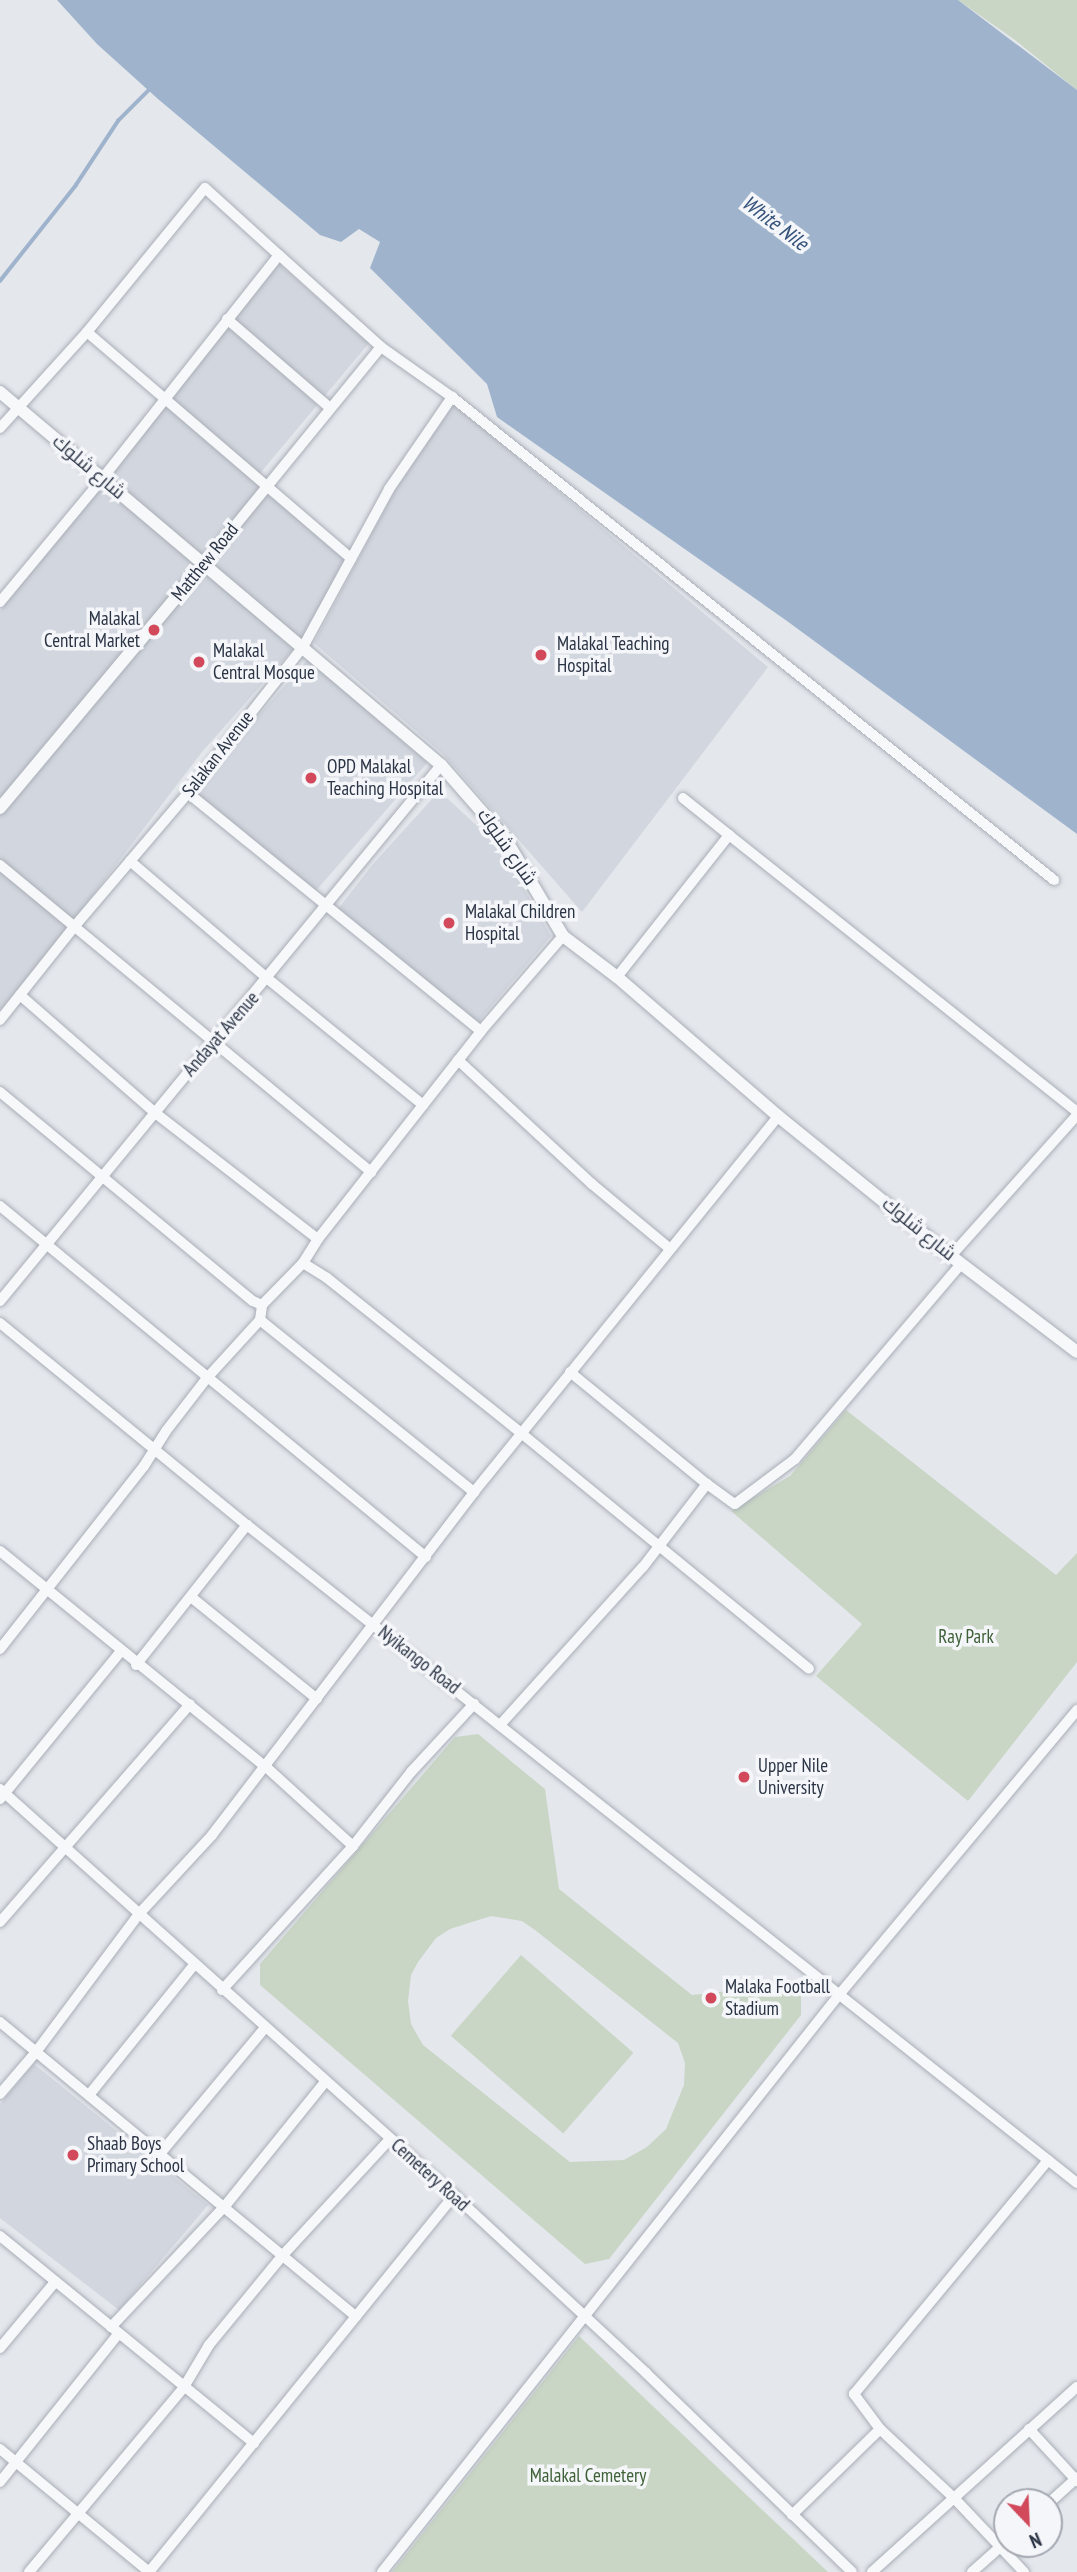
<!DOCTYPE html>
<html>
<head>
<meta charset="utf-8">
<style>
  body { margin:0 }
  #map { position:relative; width:1077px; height:2572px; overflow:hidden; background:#e4e7ec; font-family:"PT Sans Narrow",Cairo,sans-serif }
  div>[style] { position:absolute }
  .built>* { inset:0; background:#d2d6de; transform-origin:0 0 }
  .green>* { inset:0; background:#c9d6c5; transform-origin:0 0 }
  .water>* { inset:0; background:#9fb4cc }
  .stream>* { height:3.5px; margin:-1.75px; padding:0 1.75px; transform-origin:1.75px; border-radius:1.75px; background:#9fb4cc }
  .roads { filter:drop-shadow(0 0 2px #a9aeb7) drop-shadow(0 0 2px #a9aeb7) }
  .minor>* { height:10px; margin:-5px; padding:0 5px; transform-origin:5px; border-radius:5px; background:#f7f8fa }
  .tertiary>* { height:12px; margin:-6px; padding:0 6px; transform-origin:6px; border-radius:6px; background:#f7f8fa }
  .dots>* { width:19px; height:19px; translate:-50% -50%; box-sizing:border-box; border:4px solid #f4f6f9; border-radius:50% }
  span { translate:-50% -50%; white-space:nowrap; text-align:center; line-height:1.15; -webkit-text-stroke:7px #f4f6f9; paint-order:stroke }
  .street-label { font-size:19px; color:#2b3445 }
  .poi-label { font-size:19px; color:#2b3445 }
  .right { translate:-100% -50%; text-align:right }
  .left { translate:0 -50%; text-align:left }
  .park-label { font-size:19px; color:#3f6138 }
  .water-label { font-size:21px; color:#34527a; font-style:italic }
  .north { position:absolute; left:993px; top:2488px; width:70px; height:70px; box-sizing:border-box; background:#f4f6f9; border:2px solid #a4a8b1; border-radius:50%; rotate:157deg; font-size:19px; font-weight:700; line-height:28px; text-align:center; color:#2b3445 }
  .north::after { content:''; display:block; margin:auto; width:24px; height:32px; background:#d1495b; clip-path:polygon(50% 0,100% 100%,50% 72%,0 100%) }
</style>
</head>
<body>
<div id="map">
  <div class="built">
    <div style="clip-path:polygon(279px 264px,369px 343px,257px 477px,349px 557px,296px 650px,293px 649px,202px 752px,57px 942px,0 1010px,0 611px)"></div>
    <div style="clip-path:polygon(454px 404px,768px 667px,582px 912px,444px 755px,314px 643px,394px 492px)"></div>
    <div style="left:308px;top:659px;width:158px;height:177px;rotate:41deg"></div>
    <div style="clip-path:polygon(433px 798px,448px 799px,501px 848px,551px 936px,477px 1023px,338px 909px,373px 864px)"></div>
    <div style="clip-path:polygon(34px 2064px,208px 2205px,119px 2310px,0 2218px,0 2104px)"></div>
  </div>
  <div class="green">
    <div style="clip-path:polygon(958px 0,1077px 0,1077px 90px,1015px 40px)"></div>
    <div style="clip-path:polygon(846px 1410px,1056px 1575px,1077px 1553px,1077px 1662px,968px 1801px,816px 1676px,862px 1624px,731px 1511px,790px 1476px)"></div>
    <div style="clip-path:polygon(evenodd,478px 1734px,545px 1789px,559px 1889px,692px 1995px,792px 1984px,801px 1991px,801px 2015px,609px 2259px,585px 2264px,260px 1985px,260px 1964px,455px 1737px,478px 1734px,491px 1916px,522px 1921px,535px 1930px,678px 2043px,685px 2063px,684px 2085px,666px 2129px,647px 2147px,624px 2160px,570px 2162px,423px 2045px,411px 2024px,408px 2001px,411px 1975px,418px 1962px,436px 1938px,450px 1929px,491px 1916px)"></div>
    <div style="left:521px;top:1955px;width:149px;height:107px;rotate:41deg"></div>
    <div style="clip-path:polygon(579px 2336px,717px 2467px,828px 2572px,392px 2572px)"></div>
  </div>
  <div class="water">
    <div style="clip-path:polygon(57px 0,958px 0,1077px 90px,1077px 834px,787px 621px,497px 417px,487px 384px,370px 268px,380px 242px,359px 229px,341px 242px,320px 235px,158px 99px,97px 44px)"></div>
  </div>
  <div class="stream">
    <div style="left:0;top:281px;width:122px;rotate:-51.6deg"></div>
    <div style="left:76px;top:185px;width:77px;rotate:-56.7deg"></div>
    <div style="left:118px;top:121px;width:44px;rotate:-45deg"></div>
  </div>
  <div class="roads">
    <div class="minor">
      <div style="left:227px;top:319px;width:135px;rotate:40.8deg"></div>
      <div style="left:87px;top:332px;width:348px;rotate:40.6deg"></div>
      <div style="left:0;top:428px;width:130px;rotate:-47.8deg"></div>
      <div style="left:87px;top:332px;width:186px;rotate:-50.7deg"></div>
      <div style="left:205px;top:188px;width:100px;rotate:42.2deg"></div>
      <div style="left:203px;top:565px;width:281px;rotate:-50.8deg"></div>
      <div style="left:0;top:602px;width:160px;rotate:-50.3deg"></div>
      <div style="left:102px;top:479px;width:285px;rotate:-51.7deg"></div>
      <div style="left:279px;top:255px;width:137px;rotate:42deg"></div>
      <div style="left:381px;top:347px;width:87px;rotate:35.2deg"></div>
      <div style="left:452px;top:397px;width:772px;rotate:38.74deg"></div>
      <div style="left:188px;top:793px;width:377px;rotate:39.1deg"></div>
      <div style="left:729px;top:835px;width:445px;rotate:38.5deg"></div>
      <div style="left:130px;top:861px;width:182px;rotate:40.5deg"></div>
      <div style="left:268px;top:979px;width:200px;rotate:39.1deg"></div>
      <div style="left:0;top:865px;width:482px;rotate:39.6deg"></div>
      <div style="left:617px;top:977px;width:181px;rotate:-51.7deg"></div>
      <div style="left:729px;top:835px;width:59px;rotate:-141.2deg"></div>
      <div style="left:20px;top:995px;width:178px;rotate:41.1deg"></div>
      <div style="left:154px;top:1112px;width:207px;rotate:37.8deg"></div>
      <div style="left:0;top:1020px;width:119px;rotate:-51.5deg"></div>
      <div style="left:74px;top:927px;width:176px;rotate:-49.6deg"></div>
      <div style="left:188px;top:793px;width:186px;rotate:-51.8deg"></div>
      <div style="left:303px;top:647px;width:180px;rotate:-61.4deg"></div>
      <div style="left:389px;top:489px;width:112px;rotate:-55.6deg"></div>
      <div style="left:458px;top:1060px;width:183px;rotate:42.8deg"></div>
      <div style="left:592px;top:1184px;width:100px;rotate:39.7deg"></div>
      <div style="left:0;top:1092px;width:328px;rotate:39.6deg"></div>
      <div style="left:253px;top:1301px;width:10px;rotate:24deg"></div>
      <div style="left:0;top:1206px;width:552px;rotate:39.49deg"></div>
      <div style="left:951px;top:1256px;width:189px;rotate:-48.2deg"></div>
      <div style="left:303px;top:1263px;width:28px;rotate:32deg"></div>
      <div style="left:327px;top:1278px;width:248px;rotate:38.6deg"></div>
      <div style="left:521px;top:1433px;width:372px;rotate:39.3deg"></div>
      <div style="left:0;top:1301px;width:694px;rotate:-50.55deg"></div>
      <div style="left:260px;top:1320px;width:275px;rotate:38.8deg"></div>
      <div style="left:0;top:1323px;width:319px;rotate:39.3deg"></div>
      <div style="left:247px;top:1525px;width:1059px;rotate:38.41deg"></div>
      <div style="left:570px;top:1372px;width:177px;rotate:39.3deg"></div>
      <div style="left:0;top:1551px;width:341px;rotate:39.1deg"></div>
      <div style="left:265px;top:1766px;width:119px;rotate:42.3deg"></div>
      <div style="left:191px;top:1597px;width:162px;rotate:39deg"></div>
      <div style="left:0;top:1649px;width:233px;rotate:-51.8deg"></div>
      <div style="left:144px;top:1466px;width:41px;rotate:-57.8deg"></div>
      <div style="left:166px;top:1431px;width:67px;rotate:-52.3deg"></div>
      <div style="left:207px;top:1378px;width:79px;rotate:-47.6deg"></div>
      <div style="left:260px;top:1320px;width:15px;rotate:-82deg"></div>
      <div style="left:262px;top:1305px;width:59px;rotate:-45.7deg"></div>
      <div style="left:303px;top:1263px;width:28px;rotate:-58deg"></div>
      <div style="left:318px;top:1239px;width:264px;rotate:-51.9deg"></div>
      <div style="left:481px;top:1031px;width:125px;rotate:-49.2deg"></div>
      <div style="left:136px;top:1665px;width:179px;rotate:-51.6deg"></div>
      <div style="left:500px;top:1725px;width:213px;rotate:-47.9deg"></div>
      <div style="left:643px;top:1567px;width:105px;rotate:-52.4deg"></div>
      <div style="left:707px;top:1484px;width:34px;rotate:36deg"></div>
      <div style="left:735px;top:1504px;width:75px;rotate:-36.9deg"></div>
      <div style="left:795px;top:1459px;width:256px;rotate:-49.6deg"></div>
      <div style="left:0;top:1789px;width:609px;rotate:41.81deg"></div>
      <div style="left:454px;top:2195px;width:262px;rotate:42.8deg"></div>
      <div style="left:646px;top:2373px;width:286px;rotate:44deg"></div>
      <div style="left:0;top:1799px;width:191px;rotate:-50.7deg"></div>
      <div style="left:0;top:1922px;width:289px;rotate:-48.9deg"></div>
      <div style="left:222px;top:1990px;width:195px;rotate:-47.7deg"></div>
      <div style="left:353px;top:1846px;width:94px;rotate:-51.9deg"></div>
      <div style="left:411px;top:1772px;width:93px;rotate:-47.2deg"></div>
      <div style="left:0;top:2022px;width:462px;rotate:39.6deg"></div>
      <div style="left:0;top:2094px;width:55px;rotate:-49.4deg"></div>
      <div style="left:36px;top:2052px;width:171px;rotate:-53.3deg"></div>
      <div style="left:138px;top:1915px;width:109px;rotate:-47.2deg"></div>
      <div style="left:212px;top:1835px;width:432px;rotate:-52.6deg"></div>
      <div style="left:474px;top:1492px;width:484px;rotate:-51deg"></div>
      <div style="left:89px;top:2095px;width:167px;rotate:-51.1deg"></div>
      <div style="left:159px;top:2155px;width:165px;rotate:-50.2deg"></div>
      <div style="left:0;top:2236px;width:328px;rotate:39.2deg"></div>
      <div style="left:111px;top:2327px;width:166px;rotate:-46.7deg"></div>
      <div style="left:225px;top:2206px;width:159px;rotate:-51.1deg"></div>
      <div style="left:0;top:2348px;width:86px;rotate:-50.2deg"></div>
      <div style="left:880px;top:2429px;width:101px;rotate:43deg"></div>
      <div style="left:954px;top:2498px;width:102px;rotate:46.6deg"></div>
      <div style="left:1029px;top:2429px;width:71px;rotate:47.3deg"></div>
      <div style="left:0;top:2449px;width:193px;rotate:39.5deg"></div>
      <div style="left:0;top:2482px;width:189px;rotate:-51.4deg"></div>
      <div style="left:1049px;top:2503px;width:38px;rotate:-42deg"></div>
      <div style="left:792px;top:2515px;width:123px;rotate:-44.3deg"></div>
      <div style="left:880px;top:2429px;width:44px;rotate:-126.6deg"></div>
      <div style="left:854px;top:2394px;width:304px;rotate:-50.3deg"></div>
      <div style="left:29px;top:2572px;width:241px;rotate:-50deg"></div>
      <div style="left:184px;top:2387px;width:49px;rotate:-59.2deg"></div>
      <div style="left:209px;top:2345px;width:117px;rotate:-50.6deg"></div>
      <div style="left:283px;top:2255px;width:158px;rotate:-47.3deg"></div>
      <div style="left:149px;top:2572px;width:485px;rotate:-51deg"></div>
      <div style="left:382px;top:2572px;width:735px;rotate:-51.63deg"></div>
      <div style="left:838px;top:1996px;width:373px;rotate:-50.1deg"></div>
      <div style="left:872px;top:2572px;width:276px;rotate:-42.1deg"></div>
      <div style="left:972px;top:2572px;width:47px;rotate:-41.5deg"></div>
    </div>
    <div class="tertiary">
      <div style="left:0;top:392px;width:578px;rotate:40.22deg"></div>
      <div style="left:441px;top:765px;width:97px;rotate:48.8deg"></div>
      <div style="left:505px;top:838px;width:114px;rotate:59.4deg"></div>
      <div style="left:563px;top:936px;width:68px;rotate:37.2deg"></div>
      <div style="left:617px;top:977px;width:213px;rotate:40.8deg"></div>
      <div style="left:778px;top:1116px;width:223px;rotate:39deg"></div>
      <div style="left:951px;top:1256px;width:158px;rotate:37.3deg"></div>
      <div style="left:0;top:808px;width:317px;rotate:-50.1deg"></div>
    </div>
  </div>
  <div class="dots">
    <div style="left:154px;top:630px;background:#d1495b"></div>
    <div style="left:541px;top:655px;background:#d1495b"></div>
    <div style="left:199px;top:662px;background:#d1495b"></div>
    <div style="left:311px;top:778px;background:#d1495b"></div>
    <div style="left:449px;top:923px;background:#d1495b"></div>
    <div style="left:744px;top:1777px;background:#d1495b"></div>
    <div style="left:711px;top:1998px;background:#d1495b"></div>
    <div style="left:73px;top:2155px;background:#d1495b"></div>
  </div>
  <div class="street-label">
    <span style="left:89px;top:467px;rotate:40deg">شارع شلوك</span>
    <span style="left:205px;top:562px;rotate:-51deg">Matthew Road</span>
    <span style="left:218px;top:754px;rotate:-52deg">Salakan Avenue</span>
    <span style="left:507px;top:847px;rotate:55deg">شارع شلوك</span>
    <span style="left:221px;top:1034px;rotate:-49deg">Andayat Avenue</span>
    <span style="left:919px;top:1229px;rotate:39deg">شارع شلوك</span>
    <span style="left:419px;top:1660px;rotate:38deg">Nyikango Road</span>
    <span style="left:430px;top:2175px;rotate:42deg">Cemetery Road</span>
  </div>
  <div class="poi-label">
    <span class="right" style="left:140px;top:630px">Malakal<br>Central Market</span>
    <span class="left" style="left:557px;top:655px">Malakal Teaching<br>Hospital</span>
    <span class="left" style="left:213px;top:662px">Malakal<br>Central Mosque</span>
    <span class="left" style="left:327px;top:778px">OPD Malakal<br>Teaching Hospital</span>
    <span class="left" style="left:465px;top:923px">Malakal Children<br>Hospital</span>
    <span class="left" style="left:758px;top:1777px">Upper Nile<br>University</span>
    <span class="left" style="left:725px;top:1998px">Malaka Football<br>Stadium</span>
    <span class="left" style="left:87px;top:2155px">Shaab Boys<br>Primary School</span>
  </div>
  <div class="park-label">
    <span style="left:966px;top:1637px">Ray Park</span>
    <span style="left:588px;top:2476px">Malakal Cemetery</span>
  </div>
  <div class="water-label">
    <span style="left:775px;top:223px;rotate:37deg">White Nile</span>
  </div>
  <div class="north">N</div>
</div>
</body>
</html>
